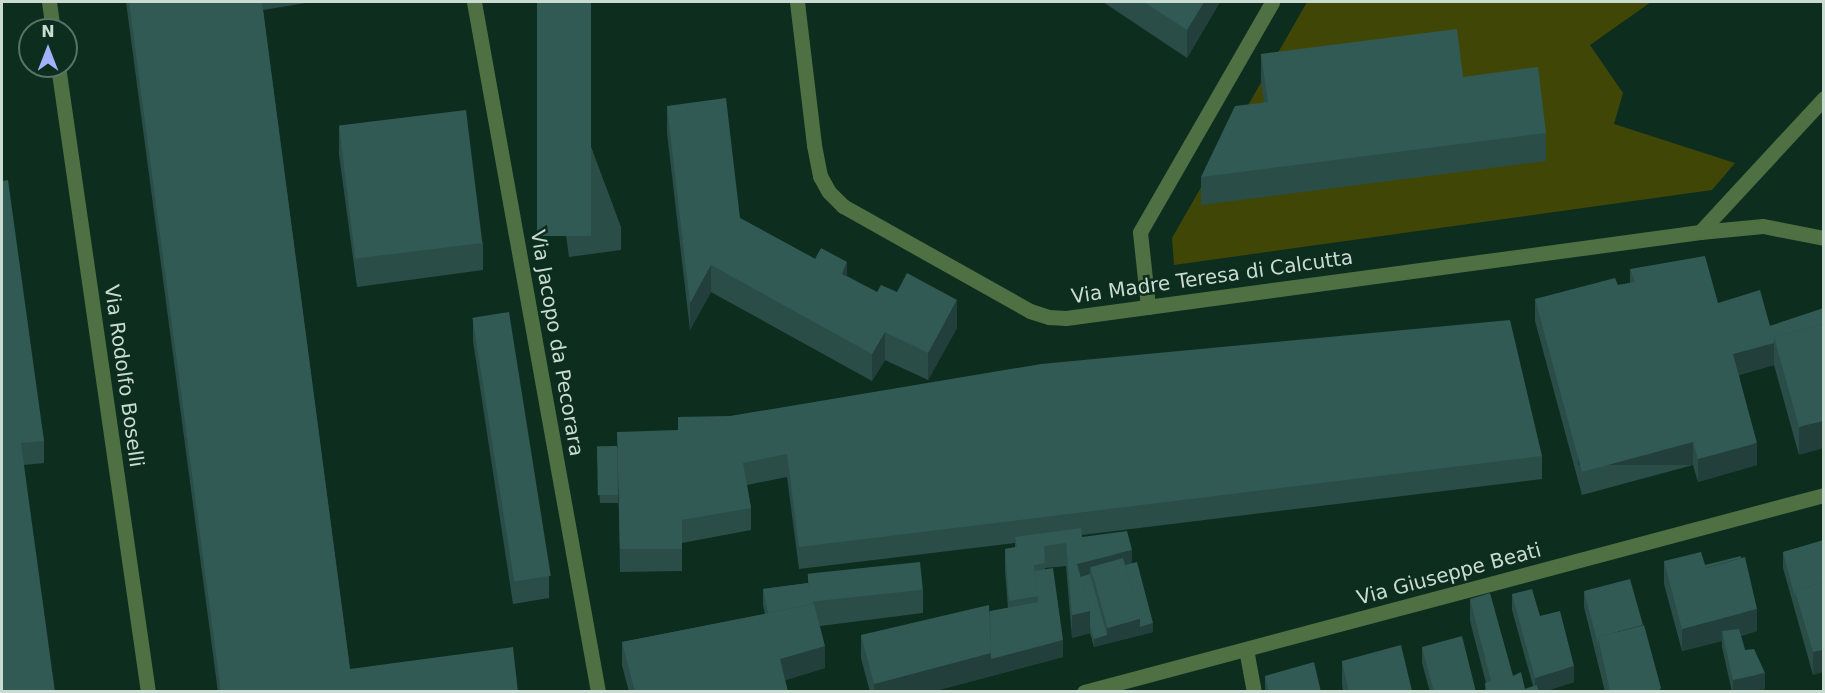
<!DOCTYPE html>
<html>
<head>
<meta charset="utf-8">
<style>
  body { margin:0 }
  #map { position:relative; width:1825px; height:693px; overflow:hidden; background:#0d2d1f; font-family:"DejaVu Sans",sans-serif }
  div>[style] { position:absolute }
  .green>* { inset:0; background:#404706 }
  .minor>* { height:15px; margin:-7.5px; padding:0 7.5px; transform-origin:7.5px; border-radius:7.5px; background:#4e7043 }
  .wall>* { inset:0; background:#2a4d48 }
  .shaded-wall>* { inset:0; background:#223f3b; transform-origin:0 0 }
  .building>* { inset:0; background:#315a54; transform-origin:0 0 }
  span { translate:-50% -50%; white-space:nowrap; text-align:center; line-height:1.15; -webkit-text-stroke:5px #0d2d1f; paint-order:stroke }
  .street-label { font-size:20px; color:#cadcd2 }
  .frame { position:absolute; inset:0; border:3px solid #cadcd2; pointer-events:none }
  .north { position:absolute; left:18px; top:18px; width:60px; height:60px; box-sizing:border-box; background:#0d2d1f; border:2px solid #597367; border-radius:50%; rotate:0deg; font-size:16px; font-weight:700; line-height:24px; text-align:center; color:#cadcd2 }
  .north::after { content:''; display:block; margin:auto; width:21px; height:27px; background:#a2b2fd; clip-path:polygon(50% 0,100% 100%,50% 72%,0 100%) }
</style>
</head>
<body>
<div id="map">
  <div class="green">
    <div style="clip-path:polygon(1307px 2px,1651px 2px,1590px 45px,1623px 93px,1614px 124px,1735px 163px,1712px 190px,1174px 265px,1172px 238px)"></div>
  </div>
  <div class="minor">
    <div style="left:49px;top:2px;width:28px;rotate:82deg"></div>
    <div style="left:474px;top:2px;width:701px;rotate:79.81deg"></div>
    <div style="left:797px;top:2px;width:144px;rotate:83.2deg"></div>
    <div style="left:814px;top:145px;width:32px;rotate:79deg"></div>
    <div style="left:820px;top:176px;width:18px;rotate:61deg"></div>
    <div style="left:829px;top:192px;width:20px;rotate:45deg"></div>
    <div style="left:843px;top:206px;width:214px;rotate:29.3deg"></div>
    <div style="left:1030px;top:311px;width:20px;rotate:18deg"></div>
    <div style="left:1049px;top:317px;width:17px;rotate:3deg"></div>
    <div style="left:1066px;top:318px;width:640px;rotate:-7.72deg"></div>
    <div style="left:1700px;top:232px;width:63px;rotate:-5.4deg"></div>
    <div style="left:1763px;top:226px;width:62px;rotate:11.1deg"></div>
    <div style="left:58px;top:66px;width:632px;rotate:81.82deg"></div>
    <div style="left:1700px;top:232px;width:183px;rotate:-47.2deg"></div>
    <div style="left:1148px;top:307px;width:75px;rotate:-96.1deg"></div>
    <div style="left:1140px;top:232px;width:265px;rotate:-60.1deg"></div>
    <div style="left:1246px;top:649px;width:44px;rotate:79.5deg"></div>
    <div style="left:1084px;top:692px;width:766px;rotate:-14.91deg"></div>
  </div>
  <div class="wall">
    <div style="clip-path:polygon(126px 2px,312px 2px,263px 10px,350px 669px,518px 692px,218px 692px)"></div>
    <div style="clip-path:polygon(537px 2px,621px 227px,621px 250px,569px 257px,537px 24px)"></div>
    <div style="clip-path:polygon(1103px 2px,1220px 2px,1187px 58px)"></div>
    <div style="clip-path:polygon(1261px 54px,1463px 77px,1546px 133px,1546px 161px,1201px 205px,1201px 177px,1264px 102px,1261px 82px)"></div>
    <div style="clip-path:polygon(667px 106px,740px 218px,847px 276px,877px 292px,957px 328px,928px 380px,885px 360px,872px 381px,711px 292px,690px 330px,667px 133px)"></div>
    <div style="clip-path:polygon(339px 127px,483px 243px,483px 270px,357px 287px,339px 155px)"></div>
    <div style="clip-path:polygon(2px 181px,44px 441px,44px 463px,24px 465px,2px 692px)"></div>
    <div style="clip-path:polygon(1630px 269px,1718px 303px,1770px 326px,1824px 308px,1799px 455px,1774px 365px,1739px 375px,1757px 465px,1698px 482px,1693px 465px,1582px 495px,1535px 321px,1535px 299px,1630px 283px)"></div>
    <div style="clip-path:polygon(473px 319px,549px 576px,549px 598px,513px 604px,473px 341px)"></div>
    <div style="clip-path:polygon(597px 448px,1542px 456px,1542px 479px,1082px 535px,1082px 537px,1132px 564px,1153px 632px,1094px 647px,1090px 633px,1072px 638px,1066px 566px,1045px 568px,1063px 657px,931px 692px,870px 692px,861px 658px,861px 635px,1008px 608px,1005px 571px,1005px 549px,1015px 547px,1015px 543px,799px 569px,787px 477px,747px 485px,751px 508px,751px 530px,682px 543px,682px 571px,620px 572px,618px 460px,618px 503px,600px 503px)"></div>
    <div style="clip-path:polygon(1824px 540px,1813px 675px,1783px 568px,1783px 552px)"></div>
    <div style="clip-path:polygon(1664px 561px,1705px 565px,1757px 631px,1741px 636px,1745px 650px,1765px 689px,1752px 692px,1732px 692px,1722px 647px,1722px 641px,1682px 651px,1664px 584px)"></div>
    <div style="clip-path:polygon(808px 576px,923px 590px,923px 613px,820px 626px,825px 668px,785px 680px,788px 692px,629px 692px,622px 665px,622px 642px,765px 614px,763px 605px,763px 589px,808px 583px)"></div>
    <div style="clip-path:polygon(1584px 591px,1661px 692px,1605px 692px,1584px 607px)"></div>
    <div style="clip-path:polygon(1512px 594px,1540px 616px,1574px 682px,1543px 692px,1485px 692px,1485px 683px,1486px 683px,1470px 621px,1470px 599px,1513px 676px,1525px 689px,1533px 686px,1512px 610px)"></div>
    <div style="clip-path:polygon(1422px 647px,1476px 692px,1430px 692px,1422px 663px)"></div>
    <div style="clip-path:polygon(1342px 661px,1412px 691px,1420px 692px,1343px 692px,1342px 684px)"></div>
    <div style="clip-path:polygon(1265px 676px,1321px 692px,1265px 692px)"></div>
  </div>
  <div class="shaded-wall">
    <div style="clip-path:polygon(1204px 2px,1220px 2px,1187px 58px,1187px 30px)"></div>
    <div style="clip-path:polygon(847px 262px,847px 289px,842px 274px)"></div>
    <div style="clip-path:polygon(711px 265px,711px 292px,690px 330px,690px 303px)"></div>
    <div style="clip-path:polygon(957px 300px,957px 328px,928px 380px,928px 353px)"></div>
    <div style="clip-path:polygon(885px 332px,885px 360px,872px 381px,872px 354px)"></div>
    <div style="clip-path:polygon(1774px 343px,1774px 365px,1733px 376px,1733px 354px)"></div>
    <div style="clip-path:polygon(1824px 421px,1824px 448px,1799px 455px,1799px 427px)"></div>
    <div style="left:1693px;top:442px;width:23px;height:115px;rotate:90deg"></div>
    <div style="clip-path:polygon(1757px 443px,1757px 465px,1698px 482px,1698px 459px)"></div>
    <div style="clip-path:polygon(1132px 550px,1132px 572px,1090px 567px,1090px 583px,1079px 586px,1077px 564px)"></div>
    <div style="clip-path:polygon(1757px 609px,1757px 631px,1724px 640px,1722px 631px,1722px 641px,1682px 651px,1682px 629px)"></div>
    <div style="clip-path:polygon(1090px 611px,1090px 633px,1072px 638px,1072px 615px)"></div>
    <div style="clip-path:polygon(1140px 619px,1140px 635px,1094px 647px,1094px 639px,1107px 635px,1107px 628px)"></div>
    <div style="clip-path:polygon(1153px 623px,1153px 632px,1140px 635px,1140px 627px)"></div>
    <div style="clip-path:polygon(1063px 640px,1063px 657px,931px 692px,874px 692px,874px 684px,991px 653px)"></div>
    <div style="clip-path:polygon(825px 646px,825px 668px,780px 682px,780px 659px)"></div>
    <div style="clip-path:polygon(1824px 650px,1824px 672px,1813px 675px,1813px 652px)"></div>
    <div style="clip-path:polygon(1574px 666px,1574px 682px,1543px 692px,1535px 692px,1535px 678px)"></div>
    <div style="clip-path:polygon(1765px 673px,1765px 689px,1752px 692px,1733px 692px,1733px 680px)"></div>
  </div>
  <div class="building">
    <div style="clip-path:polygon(129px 2px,262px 2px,350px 669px,513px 647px,518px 692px,221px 692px)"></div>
    <div style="left:537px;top:2px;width:54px;height:234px"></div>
    <div style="clip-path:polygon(1144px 2px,1204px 2px,1187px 30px)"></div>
    <div style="clip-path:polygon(1457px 29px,1463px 77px,1538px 67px,1546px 133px,1201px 177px,1235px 106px,1268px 102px,1261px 54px)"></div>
    <div style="clip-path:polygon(726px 98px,740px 218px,815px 259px,821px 248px,847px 262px,842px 274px,877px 292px,881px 285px,897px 292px,907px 273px,957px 300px,928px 353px,885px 332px,872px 354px,711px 265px,690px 303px,667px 106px)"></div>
    <div style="left:466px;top:110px;width:134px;height:128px;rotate:83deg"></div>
    <div style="clip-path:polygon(8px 180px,44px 441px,21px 443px,55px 692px,2px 692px,2px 181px)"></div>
    <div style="clip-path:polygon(1705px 256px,1718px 303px,1760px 290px,1770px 326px,1824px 308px,1824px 324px,1774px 337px,1774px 343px,1733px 354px,1757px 443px,1698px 459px,1693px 442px,1582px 472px,1535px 299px,1615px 278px,1618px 285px,1635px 282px,1630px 269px)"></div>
    <div style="left:509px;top:312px;width:267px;height:37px;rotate:81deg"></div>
    <div style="clip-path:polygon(1510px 320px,1542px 456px,799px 547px,787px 454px,743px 463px,751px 508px,682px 520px,682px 549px,620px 549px,617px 432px,678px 430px,678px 417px,730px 416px,1041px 364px)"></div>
    <div style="clip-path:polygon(1824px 324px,1824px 421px,1799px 427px,1774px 337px)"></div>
    <div style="left:617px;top:446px;width:49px;height:20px;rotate:89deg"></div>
    <div style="clip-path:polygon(1081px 528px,1082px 537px,1127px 531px,1132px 550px,1077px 564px,1090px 611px,1072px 615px,1066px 543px,1044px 546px,1045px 563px,1034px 565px,1038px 596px,1009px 601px,1005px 549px,1017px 547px,1015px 537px)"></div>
    <div style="clip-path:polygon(1824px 540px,1824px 582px,1795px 591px,1795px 597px,1783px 552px)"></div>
    <div style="clip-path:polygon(1701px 552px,1706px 568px,1745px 557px,1757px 609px,1682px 629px,1664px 561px)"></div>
    <div style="clip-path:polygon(1741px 556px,1741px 558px,1706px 568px,1705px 565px)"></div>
    <div style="left:1123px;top:558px;width:63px;height:34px;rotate:74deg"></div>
    <div style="left:920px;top:562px;width:28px;height:113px;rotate:84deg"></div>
    <div style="clip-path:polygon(1137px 562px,1153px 623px,1140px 627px,1140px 619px,1125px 565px)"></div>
    <div style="clip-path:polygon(1053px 568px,1063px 640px,991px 659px,990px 611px,1038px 602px,1035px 571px)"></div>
    <div style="clip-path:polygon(1090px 574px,1107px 635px,1094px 639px,1090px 625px,1090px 611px,1080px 577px)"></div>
    <div style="clip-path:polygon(1630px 579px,1643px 625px,1598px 637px,1598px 644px,1584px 591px)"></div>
    <div style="clip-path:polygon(1824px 582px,1824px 650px,1813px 652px,1795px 591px)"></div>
    <div style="clip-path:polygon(808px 583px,813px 604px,768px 613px,763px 589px)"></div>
    <div style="clip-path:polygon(1532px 589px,1540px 616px,1560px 611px,1574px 666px,1535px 678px,1512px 594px)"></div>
    <div style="clip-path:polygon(1490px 593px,1513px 676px,1521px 672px,1525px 689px,1537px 685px,1539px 692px,1487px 692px,1485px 683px,1491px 681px,1470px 599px)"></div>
    <div style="clip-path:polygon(814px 604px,825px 646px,780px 659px,788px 692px,635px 692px,622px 642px)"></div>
    <div style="clip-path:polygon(989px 605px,991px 653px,874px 684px,861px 635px)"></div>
    <div style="clip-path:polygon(1644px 625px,1661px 688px,1658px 692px,1610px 692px,1598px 637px)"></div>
    <div style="clip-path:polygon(1739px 629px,1745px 650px,1754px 649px,1765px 673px,1733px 680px,1722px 631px)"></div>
    <div style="clip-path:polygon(1462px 636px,1476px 692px,1434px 692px,1422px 647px)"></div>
    <div style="clip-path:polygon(1401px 645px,1412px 691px,1420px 690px,1420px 692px,1349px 692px,1342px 661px)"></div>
    <div style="clip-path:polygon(1314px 662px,1321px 692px,1269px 692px,1265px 676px)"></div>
  </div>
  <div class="street-label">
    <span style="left:1212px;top:277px;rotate:-8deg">Via Madre Teresa di Calcutta</span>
    <span style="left:557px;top:343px;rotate:80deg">Via Jacopo da Pecorara</span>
    <span style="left:124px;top:376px;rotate:82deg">Via Rodolfo Boselli</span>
    <span style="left:1449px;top:574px;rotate:-15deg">Via Giuseppe Beati</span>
  </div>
  <div class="frame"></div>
  <div class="north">N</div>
</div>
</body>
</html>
